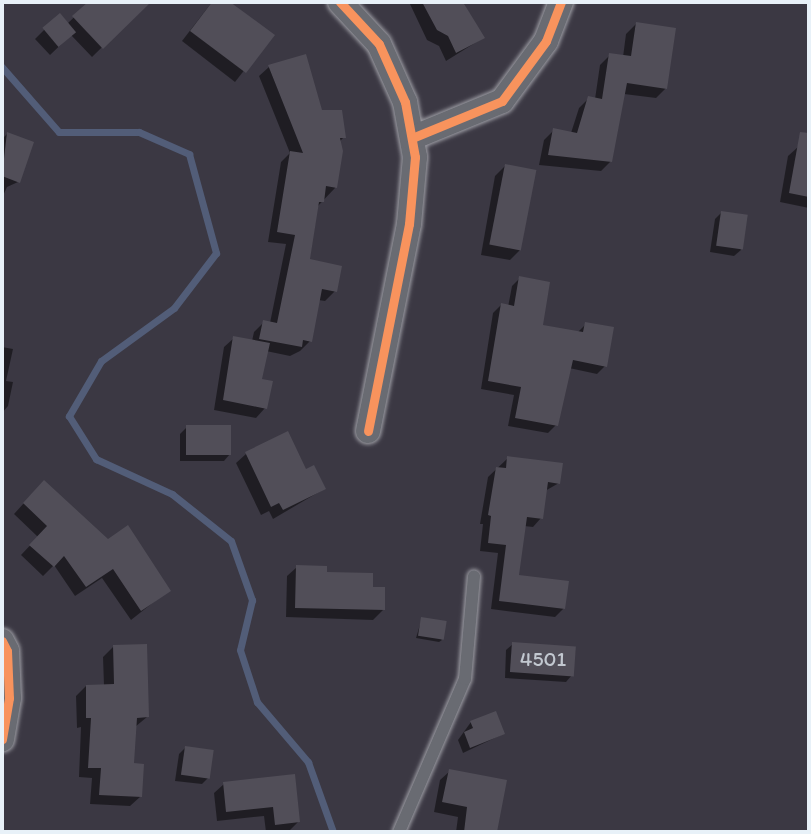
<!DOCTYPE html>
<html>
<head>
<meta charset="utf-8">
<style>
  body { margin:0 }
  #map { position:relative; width:811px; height:834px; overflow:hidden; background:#3b3843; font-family:Itim,sans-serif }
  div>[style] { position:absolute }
  .shadow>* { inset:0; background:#0007 }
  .stream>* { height:7px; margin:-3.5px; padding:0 3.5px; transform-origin:3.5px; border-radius:3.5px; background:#525d78 }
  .building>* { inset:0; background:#514e58; transform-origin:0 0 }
  .roads { filter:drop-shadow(0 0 2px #9d9da4) drop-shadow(0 0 2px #9d9da4) }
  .service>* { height:12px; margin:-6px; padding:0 6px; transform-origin:6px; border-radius:6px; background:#696b72 }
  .minor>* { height:24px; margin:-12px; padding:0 12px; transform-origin:12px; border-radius:12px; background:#696b72 }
  .cycleway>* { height:9px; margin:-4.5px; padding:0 4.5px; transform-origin:4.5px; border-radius:4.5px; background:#f8935d }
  span { translate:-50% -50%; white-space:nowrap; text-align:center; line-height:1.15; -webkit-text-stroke:5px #2f2a3d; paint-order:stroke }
  .number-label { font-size:21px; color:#c2c8d0 }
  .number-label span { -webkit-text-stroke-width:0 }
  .frame { position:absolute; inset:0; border:4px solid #e8f1f8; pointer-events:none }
</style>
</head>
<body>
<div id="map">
  <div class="shadow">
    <div style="clip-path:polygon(90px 2px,138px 2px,143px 7px,92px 57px,71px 35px,50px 55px,35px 39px,45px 29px,67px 24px)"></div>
    <div style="clip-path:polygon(212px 2px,227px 2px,272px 35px,235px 82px,182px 41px)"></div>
    <div style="clip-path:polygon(409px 2px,463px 2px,483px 38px,446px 61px,439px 46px,427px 40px)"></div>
    <div style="clip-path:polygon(636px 24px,666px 88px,656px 98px,624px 94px,611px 161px,601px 171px,539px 165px,544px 140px,554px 130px,571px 133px,579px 108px,589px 98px,595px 99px,600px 65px,610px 55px,623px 57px,626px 34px)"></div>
    <div style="clip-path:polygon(269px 67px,344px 137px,339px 142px,335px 188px,317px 207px,308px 261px,335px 291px,325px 301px,318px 300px,310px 341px,300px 351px,290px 356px,266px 351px,260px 380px,265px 408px,256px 418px,214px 410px,224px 347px,234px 338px,252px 341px,254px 332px,264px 322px,270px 323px,286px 244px,268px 242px,281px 162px,290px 153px,259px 76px)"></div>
    <div style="clip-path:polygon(7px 134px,18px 182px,7px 187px,2px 198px,2px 139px)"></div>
    <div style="clip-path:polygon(798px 147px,809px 149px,809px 208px,780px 202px,788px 156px)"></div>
    <div style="clip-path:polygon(505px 166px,520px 250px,510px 260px,481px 255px,495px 176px)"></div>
    <div style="clip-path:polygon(722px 212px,741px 250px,734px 256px,710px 252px,715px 219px)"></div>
    <div style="clip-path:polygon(520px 278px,541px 326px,578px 332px,586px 324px,605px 366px,597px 374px,569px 368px,556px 425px,548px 433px,508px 426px,514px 395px,481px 389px,493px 313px,501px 305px,508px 307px,512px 286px)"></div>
    <div style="clip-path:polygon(2px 347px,13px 349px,6px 381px,13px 382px,8px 406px,2px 413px)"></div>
    <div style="clip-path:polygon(187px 427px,230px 454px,224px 461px,180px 461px,180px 434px)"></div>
    <div style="clip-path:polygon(246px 454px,305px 471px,324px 489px,273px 519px,269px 511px,261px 515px,236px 463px)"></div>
    <div style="clip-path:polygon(508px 458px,559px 483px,545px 491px,541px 518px,533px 527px,524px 526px,518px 576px,564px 608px,555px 617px,491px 609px,498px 553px,480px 551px,483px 524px,480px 524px,488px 477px)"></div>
    <div style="clip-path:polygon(34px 492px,108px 541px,169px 590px,131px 620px,102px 578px,75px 596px,54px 565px,43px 576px,21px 555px,38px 537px,14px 514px)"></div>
    <div style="clip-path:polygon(297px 567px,371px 588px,383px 610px,373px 620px,286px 617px,287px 576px)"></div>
    <div style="clip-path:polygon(422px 618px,442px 640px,439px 642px,416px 638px)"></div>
    <div style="clip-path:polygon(513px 644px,572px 675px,566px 682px,505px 678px,506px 650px)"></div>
    <div style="clip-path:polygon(113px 647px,147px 717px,135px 727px,132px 765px,140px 797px,130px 806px,90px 804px,92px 778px,79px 777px,81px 727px,77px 728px,76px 696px,86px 686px,104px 686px,103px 657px)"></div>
    <div style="clip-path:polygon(471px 722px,503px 734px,463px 753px,458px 740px)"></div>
    <div style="clip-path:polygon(185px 748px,208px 778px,202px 784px,175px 781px,179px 754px)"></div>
    <div style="clip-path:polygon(450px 771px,505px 782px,495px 832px,456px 832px,458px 817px,434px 812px,440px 780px)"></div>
    <div style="clip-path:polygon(294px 776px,298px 822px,289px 831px,266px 832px,264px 816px,217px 821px,214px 793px,224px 784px)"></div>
  </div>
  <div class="stream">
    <div style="left:2px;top:67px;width:86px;rotate:48.8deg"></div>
    <div style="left:59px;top:132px;width:80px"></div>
    <div style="left:139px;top:132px;width:55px;rotate:23.7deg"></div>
    <div style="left:189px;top:154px;width:103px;rotate:74.7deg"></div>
    <div style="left:216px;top:253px;width:69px;rotate:127.4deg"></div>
    <div style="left:174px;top:308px;width:90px;rotate:144deg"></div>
    <div style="left:101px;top:361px;width:64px;rotate:120.2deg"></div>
    <div style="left:69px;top:416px;width:51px;rotate:57.9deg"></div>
    <div style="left:96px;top:459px;width:84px;rotate:24.7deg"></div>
    <div style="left:172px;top:494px;width:75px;rotate:38.5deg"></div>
    <div style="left:231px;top:541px;width:63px;rotate:70.4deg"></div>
    <div style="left:252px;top:600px;width:51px;rotate:103.5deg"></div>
    <div style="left:240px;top:650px;width:55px;rotate:71.9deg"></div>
    <div style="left:257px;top:702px;width:79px;rotate:49.6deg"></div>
    <div style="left:308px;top:762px;width:74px;rotate:70.3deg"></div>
  </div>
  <div class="building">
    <div style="clip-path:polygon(88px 2px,151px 2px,103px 49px,72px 16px)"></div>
    <div style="clip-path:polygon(212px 2px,230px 2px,275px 35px,246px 73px,190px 31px)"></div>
    <div style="clip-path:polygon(422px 2px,463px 2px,485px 38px,456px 53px,448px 36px,437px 30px)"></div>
    <div style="left:60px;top:13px;width:25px;height:23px;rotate:50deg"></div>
    <div style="clip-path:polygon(636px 22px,676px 28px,667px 89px,627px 83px,612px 162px,548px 155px,553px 128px,577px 133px,588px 96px,602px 99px,609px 53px,631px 56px)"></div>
    <div style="clip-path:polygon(306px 54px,322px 110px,342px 110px,346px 138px,340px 138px,343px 151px,337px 188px,326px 186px,324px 202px,319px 202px,310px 259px,342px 266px,337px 292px,322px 289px,312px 342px,303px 340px,302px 347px,259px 339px,263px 320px,277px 323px,295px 235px,277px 232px,290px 151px,303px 153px,268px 65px)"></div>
    <div style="clip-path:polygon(7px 132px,34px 142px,20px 183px,2px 176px)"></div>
    <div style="clip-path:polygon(800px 132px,809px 133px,809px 197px,789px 193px)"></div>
    <div style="left:505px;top:164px;width:32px;height:82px;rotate:11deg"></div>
    <div style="left:721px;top:211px;width:27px;height:35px;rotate:8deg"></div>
    <div style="clip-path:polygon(519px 276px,550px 282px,543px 325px,583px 332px,585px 322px,614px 327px,607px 367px,573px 360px,558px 426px,515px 418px,521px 387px,488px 381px,501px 303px,514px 306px)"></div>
    <div style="clip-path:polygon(233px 336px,270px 343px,262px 379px,273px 381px,267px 409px,223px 400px)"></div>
    <div style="left:186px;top:425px;width:45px;height:30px"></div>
    <div style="clip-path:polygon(288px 431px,306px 469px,314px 465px,326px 489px,283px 510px,279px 503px,271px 507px,245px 452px)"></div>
    <div style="clip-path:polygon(507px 456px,563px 463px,560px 484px,548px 482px,543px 519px,527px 517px,519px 575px,569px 581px,565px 609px,499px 601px,506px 545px,488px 543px,491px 516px,488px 515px,496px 467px,506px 468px)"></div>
    <div style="clip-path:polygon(44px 480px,108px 539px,128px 525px,171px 591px,141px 611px,113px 569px,86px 587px,64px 556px,54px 567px,29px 545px,47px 526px,23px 503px)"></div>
    <div style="clip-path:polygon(296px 565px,327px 566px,327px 572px,373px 573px,373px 587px,385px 587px,385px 610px,295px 608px)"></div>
    <div style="left:421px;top:617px;width:26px;height:19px;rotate:9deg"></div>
    <div style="left:512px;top:642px;width:64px;height:30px;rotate:4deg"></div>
    <div style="clip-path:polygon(147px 644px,149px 717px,137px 718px,134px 763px,144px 764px,142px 797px,99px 795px,101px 768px,88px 768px,91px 718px,86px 718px,86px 685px,114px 684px,113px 645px)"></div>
    <div style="clip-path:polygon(496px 711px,505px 734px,470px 748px,464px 732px,473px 728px,470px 721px)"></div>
    <div style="left:185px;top:746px;width:29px;height:29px;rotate:8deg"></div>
    <div style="clip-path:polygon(449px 769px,507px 780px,497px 832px,464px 832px,467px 807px,442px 802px)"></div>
    <div style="clip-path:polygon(295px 774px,300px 822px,275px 825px,273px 807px,226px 812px,223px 782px)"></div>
  </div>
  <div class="roads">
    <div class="service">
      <div style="left:399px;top:832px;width:167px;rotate:-66.7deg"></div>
      <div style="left:465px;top:679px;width:103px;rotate:-85deg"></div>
    </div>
    <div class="minor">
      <div style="left:340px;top:2px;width:57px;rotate:47.1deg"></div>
      <div style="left:379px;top:44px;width:64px;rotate:65.9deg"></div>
      <div style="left:405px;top:102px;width:56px;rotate:79.7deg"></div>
      <div style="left:415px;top:157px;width:67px;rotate:95.1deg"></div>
      <div style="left:409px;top:224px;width:211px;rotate:101.2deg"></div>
      <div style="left:412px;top:138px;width:97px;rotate:-22.3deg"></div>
      <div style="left:502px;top:101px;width:74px;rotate:-53.7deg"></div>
      <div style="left:546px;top:41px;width:42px;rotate:-69deg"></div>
      <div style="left:2px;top:641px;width:11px;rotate:63deg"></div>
      <div style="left:7px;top:651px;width:47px;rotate:87.6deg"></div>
      <div style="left:9px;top:698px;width:42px;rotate:99.7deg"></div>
    </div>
  </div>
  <div class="cycleway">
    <div style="left:340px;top:2px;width:57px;rotate:47.1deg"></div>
    <div style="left:379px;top:44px;width:64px;rotate:65.9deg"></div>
    <div style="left:405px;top:102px;width:56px;rotate:79.7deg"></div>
    <div style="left:415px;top:157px;width:67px;rotate:95.1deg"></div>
    <div style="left:409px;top:224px;width:211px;rotate:101.2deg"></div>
    <div style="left:412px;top:138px;width:97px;rotate:-22.3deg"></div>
    <div style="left:502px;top:101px;width:74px;rotate:-53.7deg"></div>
    <div style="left:546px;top:41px;width:42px;rotate:-69deg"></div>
    <div style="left:2px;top:641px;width:11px;rotate:63deg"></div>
    <div style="left:7px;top:651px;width:47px;rotate:87.6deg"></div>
    <div style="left:9px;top:698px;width:42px;rotate:99.7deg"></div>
  </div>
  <div class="number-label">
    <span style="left:543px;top:659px">4501</span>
  </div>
  <div class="frame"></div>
</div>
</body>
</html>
